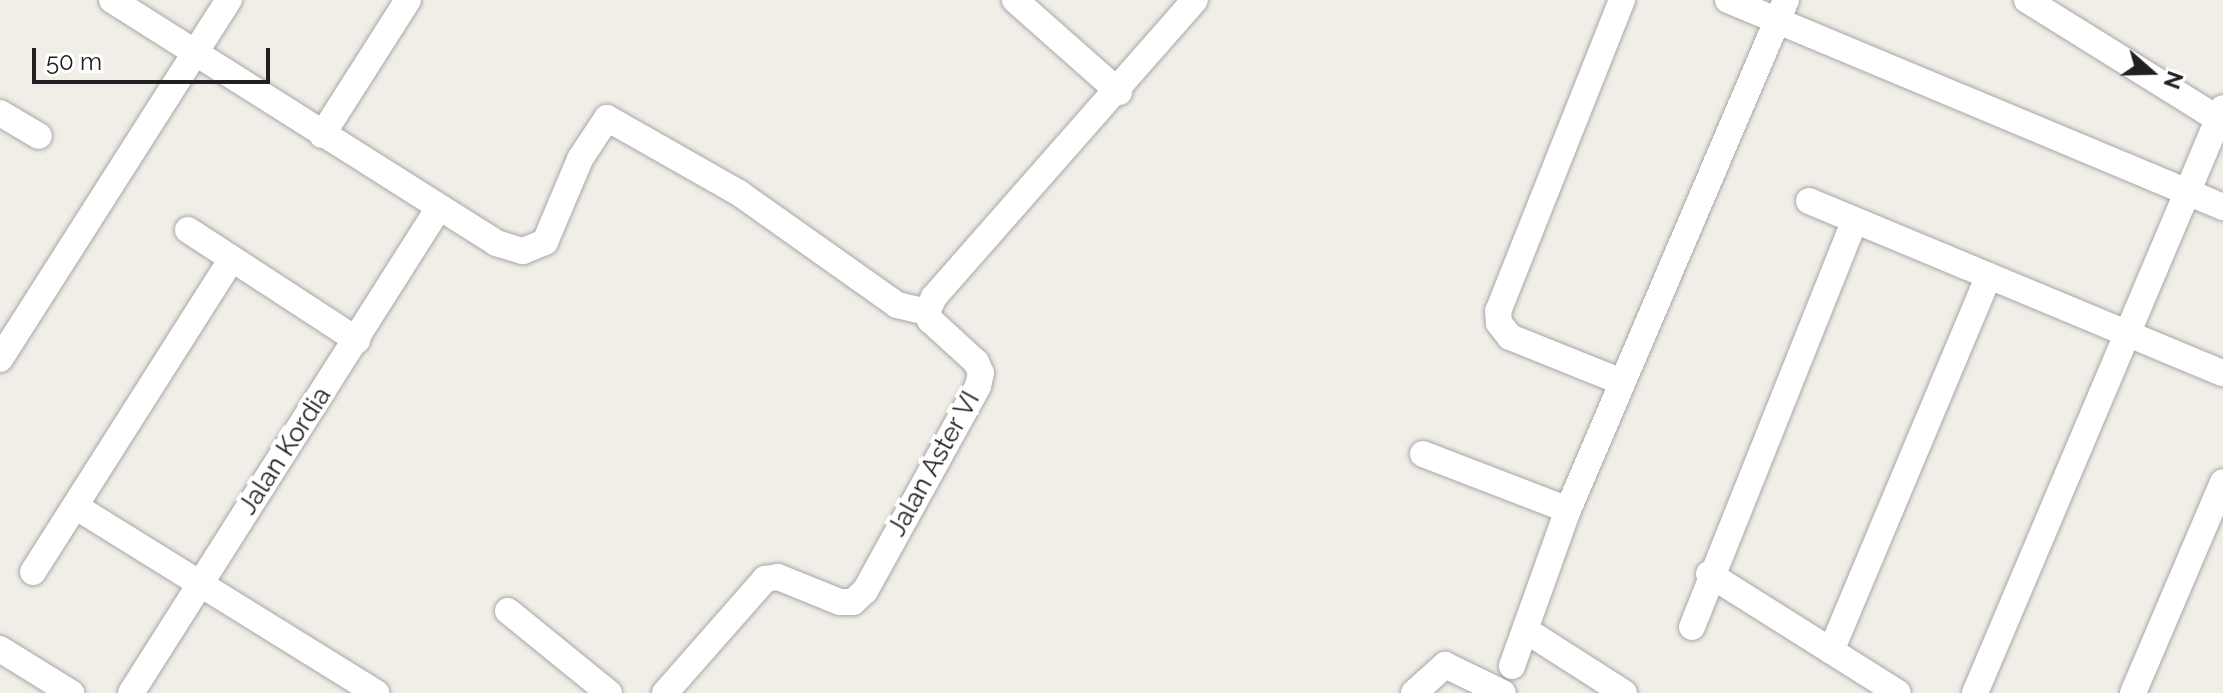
<!DOCTYPE html>
<html>
<head>
<meta charset="utf-8">
<style>
  body { margin:0 }
  #map { position:relative; width:2223px; height:693px; overflow:hidden; background:#f0eee7; font-family:Raleway,sans-serif }
  div>[style] { position:absolute }
  .roads { filter:drop-shadow(0 0 2px #a7a7a7) drop-shadow(0 0 2px #a7a7a7) }
  .street>* { height:26px; margin:-13px; padding:0 13px; transform-origin:13px; border-radius:13px; background:#fff }
  span { translate:-50% -50%; white-space:nowrap; text-align:center; line-height:1.15; -webkit-text-stroke:8px #fff; paint-order:stroke }
  .street-label { font-size:26px; color:#202020 }
  .north { position:absolute; left:2111px; top:32px; width:80px; height:80px; -webkit-text-stroke:6px #fff; paint-order:stroke; rotate:110deg; font-size:22px; font-weight:700; line-height:32px; text-align:center; color:#202020 }
  .north::after { content:''; display:block; margin:auto; width:28px; height:36px; background:#202020; clip-path:polygon(50% 0,100% 100%,50% 72%,0 100%) }
  .scale { position:absolute; left:32px; top:48px; width:238px; height:36px; box-sizing:border-box; border:4px solid #202020; border-top:0; padding-left:10px; font-size:24px; line-height:28px; white-space:nowrap; color:#202020; -webkit-text-stroke:6px #fff; paint-order:stroke }
</style>
</head>
<body>
<div id="map">
  <div class="roads">
    <div class="street">
      <div style="left:112px;top:0;width:454px;rotate:32.3deg"></div>
      <div style="left:496px;top:243px;width:28px;rotate:17deg"></div>
      <div style="left:523px;top:251px;width:24px;rotate:-22deg"></div>
      <div style="left:545px;top:242px;width:90px;rotate:-67.1deg"></div>
      <div style="left:580px;top:159px;width:49px;rotate:-56.6deg"></div>
      <div style="left:607px;top:118px;width:152px;rotate:29.6deg"></div>
      <div style="left:739px;top:193px;width:194px;rotate:35.3deg"></div>
      <div style="left:897px;top:305px;width:31px;rotate:13deg"></div>
      <div style="left:1015px;top:0;width:139px;rotate:41.5deg"></div>
      <div style="left:1622px;top:0;width:335px;rotate:111.7deg"></div>
      <div style="left:1498px;top:311px;width:12px;rotate:85deg"></div>
      <div style="left:1499px;top:323px;width:18px;rotate:52deg"></div>
      <div style="left:1510px;top:337px;width:121px;rotate:21.9deg"></div>
      <div style="left:1728px;top:0;width:537px;rotate:22.69deg"></div>
      <div style="left:2027px;top:0;width:225px;rotate:31.9deg"></div>
      <div style="left:0;top:113px;width:45px;rotate:30.5deg"></div>
      <div style="left:322px;top:135px;width:160px;rotate:-57.5deg"></div>
      <div style="left:1809px;top:201px;width:448px;rotate:22.6deg"></div>
      <div style="left:188px;top:230px;width:202px;rotate:33.1deg"></div>
      <div style="left:0;top:359px;width:426px;rotate:-57.5deg"></div>
      <div style="left:1423px;top:454px;width:155px;rotate:21.1deg"></div>
      <div style="left:78px;top:508px;width:351px;rotate:31.8deg"></div>
      <div style="left:33px;top:572px;width:371px;rotate:-57.6deg"></div>
      <div style="left:1709px;top:574px;width:223px;rotate:32.2deg"></div>
      <div style="left:508px;top:611px;width:130px;rotate:39.1deg"></div>
      <div style="left:1692px;top:627px;width:438px;rotate:-68.2deg"></div>
      <div style="left:1527px;top:631px;width:115px;rotate:32.6deg"></div>
      <div style="left:0;top:649px;width:84px;rotate:31.8deg"></div>
      <div style="left:1831px;top:651px;width:407px;rotate:-67.2deg"></div>
      <div style="left:1512px;top:666px;width:166px;rotate:-70.3deg"></div>
      <div style="left:1568px;top:510px;width:555px;rotate:-66.86deg"></div>
      <div style="left:131px;top:693px;width:573px;rotate:-57.61deg"></div>
      <div style="left:665px;top:693px;width:152px;rotate:-48.7deg"></div>
      <div style="left:765px;top:579px;width:13px;rotate:-9deg"></div>
      <div style="left:778px;top:577px;width:67px;rotate:22deg"></div>
      <div style="left:840px;top:602px;width:13px"></div>
      <div style="left:853px;top:602px;width:16px;rotate:-43deg"></div>
      <div style="left:865px;top:591px;width:234px;rotate:-61.1deg"></div>
      <div style="left:978px;top:386px;width:13px;rotate:-77deg"></div>
      <div style="left:981px;top:373px;width:12px;rotate:-114deg"></div>
      <div style="left:976px;top:362px;width:62px;rotate:-137.6deg"></div>
      <div style="left:930px;top:320px;width:9px;rotate:-111deg"></div>
      <div style="left:927px;top:312px;width:17px;rotate:-65deg"></div>
      <div style="left:934px;top:297px;width:395px;rotate:-48.7deg"></div>
      <div style="left:1414px;top:693px;width:42px;rotate:-42.1deg"></div>
      <div style="left:1445px;top:665px;width:64px;rotate:25.8deg"></div>
      <div style="left:1975px;top:693px;width:635px;rotate:-67.03deg"></div>
      <div style="left:2133px;top:693px;width:229px;rotate:-66.9deg"></div>
    </div>
  </div>
  <div class="street-label">
    <span style="left:285px;top:451px;rotate:-57deg">Jalan Kordia</span>
    <span style="left:934px;top:464px;rotate:-61deg">Jalan Aster VI</span>
  </div>
  <div class="north">N</div>
  <div class="scale">50 m</div>
</div>
</body>
</html>
